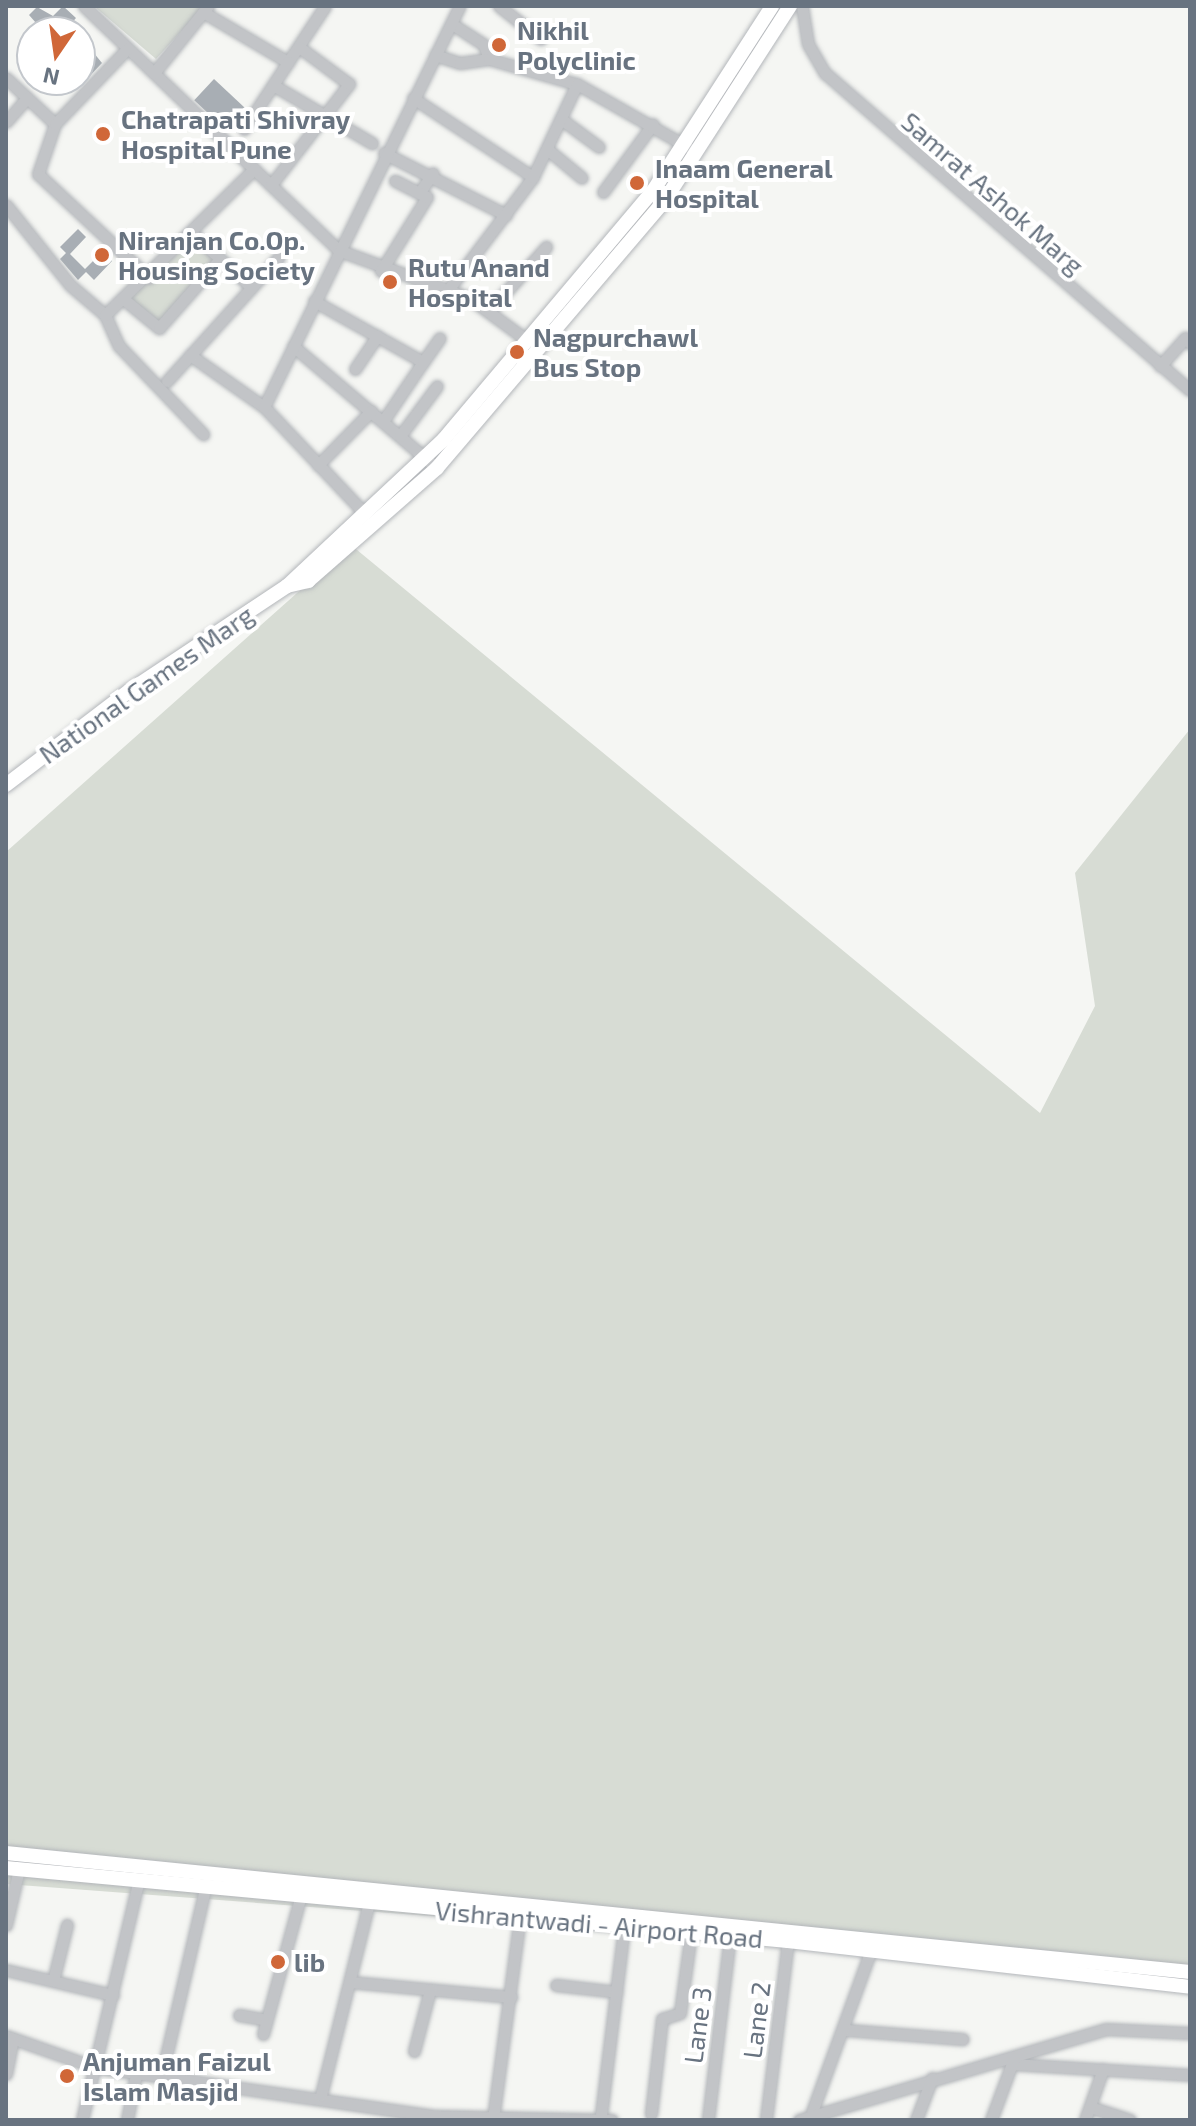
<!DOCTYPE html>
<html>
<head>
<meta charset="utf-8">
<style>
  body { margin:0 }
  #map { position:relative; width:1196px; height:2126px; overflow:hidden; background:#f5f6f3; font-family:"Exo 2",sans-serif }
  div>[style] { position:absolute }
  .green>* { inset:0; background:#d7dcd4; transform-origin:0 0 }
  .building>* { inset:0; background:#a8aeb4; transform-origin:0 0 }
  .roads { filter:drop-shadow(0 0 2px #b3b6ba) drop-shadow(0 0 2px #b3b6ba) }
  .minor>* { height:11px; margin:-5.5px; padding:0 5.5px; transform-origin:5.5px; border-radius:5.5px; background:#c2c4c7 }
  .major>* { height:14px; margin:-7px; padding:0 7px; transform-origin:7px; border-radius:7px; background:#fff }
  .dots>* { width:22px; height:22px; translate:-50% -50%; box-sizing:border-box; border:4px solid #fff; border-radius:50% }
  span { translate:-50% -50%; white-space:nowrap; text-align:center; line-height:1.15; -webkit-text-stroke:8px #fff; paint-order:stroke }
  .poi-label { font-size:26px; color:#687380; font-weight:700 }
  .left { translate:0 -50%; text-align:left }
  .street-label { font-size:26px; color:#687380 }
  .frame { position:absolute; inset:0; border:8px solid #687380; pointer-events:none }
  .north { position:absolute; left:16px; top:16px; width:80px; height:80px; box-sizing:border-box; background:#fff; border:2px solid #c3c7cc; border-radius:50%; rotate:193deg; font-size:22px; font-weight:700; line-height:32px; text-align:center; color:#687380 }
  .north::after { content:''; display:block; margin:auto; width:28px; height:36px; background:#d06738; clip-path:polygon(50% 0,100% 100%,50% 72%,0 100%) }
</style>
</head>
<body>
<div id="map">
  <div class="green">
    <div style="clip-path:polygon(94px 6px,204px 6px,156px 59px)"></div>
    <div style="left:192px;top:233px;width:38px;height:95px;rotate:43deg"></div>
    <div style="clip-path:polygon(351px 545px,1040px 1113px,1095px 1006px,1075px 873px,1190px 729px,1190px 1973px,6px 1884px,6px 852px)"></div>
  </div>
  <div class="building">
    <div style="clip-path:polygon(63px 6px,76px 18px,69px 26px,74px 32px,55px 20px,44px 32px,29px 15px,37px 7px,53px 16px)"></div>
    <div style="clip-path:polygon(80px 36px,102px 63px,87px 79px,80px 73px)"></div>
    <div style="left:214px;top:79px;width:45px;height:29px;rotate:43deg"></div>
    <div style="clip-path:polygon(78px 229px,86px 237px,70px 254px,85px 269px,102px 252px,112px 261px,94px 280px,86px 272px,78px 280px,60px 259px,66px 253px,60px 247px)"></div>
  </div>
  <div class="roads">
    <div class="minor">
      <div style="left:84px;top:6px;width:352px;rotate:43.8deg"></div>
      <div style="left:338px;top:250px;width:142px;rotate:20.2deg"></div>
      <div style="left:471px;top:299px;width:76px;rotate:36.4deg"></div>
      <div style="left:499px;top:6px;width:53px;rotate:38.2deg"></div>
      <div style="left:802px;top:6px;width:38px;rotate:81deg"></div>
      <div style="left:808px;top:44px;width:34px;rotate:60deg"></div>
      <div style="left:825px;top:73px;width:483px;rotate:41deg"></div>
      <div style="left:203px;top:12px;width:99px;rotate:30.5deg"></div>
      <div style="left:288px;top:62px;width:67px;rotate:-56.5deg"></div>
      <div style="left:452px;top:24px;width:38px;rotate:33deg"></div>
      <div style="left:484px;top:45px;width:15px;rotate:70deg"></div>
      <div style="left:435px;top:55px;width:26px;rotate:18deg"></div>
      <div style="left:460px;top:63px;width:29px;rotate:-8deg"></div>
      <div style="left:489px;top:59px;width:91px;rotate:15.9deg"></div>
      <div style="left:154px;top:73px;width:86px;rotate:-51.1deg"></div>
      <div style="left:6px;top:78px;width:67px;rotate:43.2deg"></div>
      <div style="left:273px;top:85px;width:115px;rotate:30.4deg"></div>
      <div style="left:413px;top:98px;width:144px;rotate:33.4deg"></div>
      <div style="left:561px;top:119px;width:47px;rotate:36.4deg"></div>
      <div style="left:6px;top:122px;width:32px;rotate:-49deg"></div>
      <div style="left:55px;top:124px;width:53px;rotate:108.8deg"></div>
      <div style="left:38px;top:174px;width:152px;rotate:43.1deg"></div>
      <div style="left:55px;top:124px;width:105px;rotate:-46.2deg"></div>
      <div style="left:244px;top:129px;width:80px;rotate:-56.7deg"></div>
      <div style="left:547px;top:149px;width:45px;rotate:39.6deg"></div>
      <div style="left:384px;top:153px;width:137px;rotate:26.9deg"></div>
      <div style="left:271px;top:185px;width:128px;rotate:-52.3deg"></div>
      <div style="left:349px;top:84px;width:62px;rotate:-143.5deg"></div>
      <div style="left:603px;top:192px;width:84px;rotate:-53.7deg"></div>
      <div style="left:419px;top:193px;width:24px;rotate:-55deg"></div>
      <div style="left:6px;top:205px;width:102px;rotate:51.3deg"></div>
      <div style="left:70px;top:285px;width:46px;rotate:40.6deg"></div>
      <div style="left:105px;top:315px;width:34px;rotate:66deg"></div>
      <div style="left:119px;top:346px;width:122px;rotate:46.3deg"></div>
      <div style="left:192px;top:233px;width:80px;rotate:42.5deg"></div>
      <div style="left:381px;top:271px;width:87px;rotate:-58.1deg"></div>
      <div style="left:427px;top:197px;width:36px;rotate:-153deg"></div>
      <div style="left:448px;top:290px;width:141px;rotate:-53deg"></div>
      <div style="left:533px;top:177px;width:103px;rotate:-64.7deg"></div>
      <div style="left:577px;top:84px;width:128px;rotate:29.6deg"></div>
      <div style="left:126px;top:301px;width:43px;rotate:39.3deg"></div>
      <div style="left:159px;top:328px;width:92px;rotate:-48.5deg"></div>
      <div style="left:314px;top:301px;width:125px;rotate:29.2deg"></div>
      <div style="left:423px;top:362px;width:71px;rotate:124.1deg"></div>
      <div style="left:489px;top:311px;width:86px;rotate:-48.3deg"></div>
      <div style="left:105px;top:315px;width:209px;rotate:-44.4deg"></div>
      <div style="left:293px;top:346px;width:189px;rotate:40.3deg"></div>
      <div style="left:190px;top:355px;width:90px;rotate:35.1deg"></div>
      <div style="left:423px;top:362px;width:29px;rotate:-55deg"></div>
      <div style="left:1160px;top:366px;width:38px;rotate:-48deg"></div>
      <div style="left:1185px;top:338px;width:7px;rotate:45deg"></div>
      <div style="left:355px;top:369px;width:40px;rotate:-56deg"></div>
      <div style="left:167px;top:381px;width:166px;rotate:-47.9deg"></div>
      <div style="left:400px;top:436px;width:62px;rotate:-53.5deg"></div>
      <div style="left:318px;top:465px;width:76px;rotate:-45.5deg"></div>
      <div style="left:369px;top:518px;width:153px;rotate:-133.4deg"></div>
      <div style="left:264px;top:407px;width:446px;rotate:-64deg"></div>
      <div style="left:6px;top:1925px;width:57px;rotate:-76.9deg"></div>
      <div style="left:6px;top:1970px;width:110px;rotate:13.2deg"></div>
      <div style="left:53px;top:1981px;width:58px;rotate:-76deg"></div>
      <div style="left:350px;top:1982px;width:162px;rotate:5.3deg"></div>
      <div style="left:556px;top:1985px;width:61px;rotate:6.5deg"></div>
      <div style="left:239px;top:2015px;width:27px;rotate:10deg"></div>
      <div style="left:846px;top:2030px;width:117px;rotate:4.4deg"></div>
      <div style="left:263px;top:2034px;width:144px;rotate:-74.7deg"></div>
      <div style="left:6px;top:2036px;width:93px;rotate:19.4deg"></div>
      <div style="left:94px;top:2067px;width:345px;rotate:8.2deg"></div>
      <div style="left:435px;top:2116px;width:177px;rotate:1.3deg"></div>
      <div style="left:414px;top:2051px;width:63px;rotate:-75.3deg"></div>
      <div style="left:1012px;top:2064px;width:178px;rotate:3.5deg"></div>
      <div style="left:6px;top:2074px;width:36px;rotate:-79deg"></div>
      <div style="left:161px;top:2078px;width:198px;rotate:-76.9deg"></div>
      <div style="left:321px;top:2095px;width:206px;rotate:-76deg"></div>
      <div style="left:1090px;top:2107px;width:42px;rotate:18deg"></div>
      <div style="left:812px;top:2112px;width:169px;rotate:-70deg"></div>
      <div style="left:651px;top:2114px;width:96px;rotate:-83.4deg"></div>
      <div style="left:662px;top:2019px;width:19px;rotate:-18deg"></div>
      <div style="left:680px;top:2013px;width:81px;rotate:-82.2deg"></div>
      <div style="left:601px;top:2115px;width:189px;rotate:-83deg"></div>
      <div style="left:493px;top:2119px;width:204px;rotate:-82.4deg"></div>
      <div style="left:82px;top:2120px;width:248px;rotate:-76.7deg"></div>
      <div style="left:127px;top:2120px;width:47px;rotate:-78.9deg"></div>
      <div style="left:708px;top:2120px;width:185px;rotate:-83.2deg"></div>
      <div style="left:766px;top:2120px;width:187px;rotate:-83deg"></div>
      <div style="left:799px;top:2120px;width:320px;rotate:-16.5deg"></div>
      <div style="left:1106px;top:2029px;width:84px;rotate:2.7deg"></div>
      <div style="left:916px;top:2120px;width:45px;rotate:-69.1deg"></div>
      <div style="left:991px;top:2120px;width:66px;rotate:-69.6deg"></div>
      <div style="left:1085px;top:2120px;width:54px;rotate:-70.6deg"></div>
    </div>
    <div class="major">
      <div style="left:287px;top:586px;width:215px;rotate:-43.1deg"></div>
      <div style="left:444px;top:439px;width:324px;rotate:-49.9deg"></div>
      <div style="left:653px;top:191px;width:220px;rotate:-57.2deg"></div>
      <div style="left:6px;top:785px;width:155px;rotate:-37.4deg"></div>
      <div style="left:129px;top:691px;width:190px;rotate:-33.6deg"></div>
      <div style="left:287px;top:586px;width:22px;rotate:-13deg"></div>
      <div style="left:308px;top:581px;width:171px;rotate:-41.2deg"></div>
      <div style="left:437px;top:468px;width:352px;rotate:-49.6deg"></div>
      <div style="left:665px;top:200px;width:231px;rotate:-57.2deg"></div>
      <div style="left:6px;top:1853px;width:1190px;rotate:5.74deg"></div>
      <div style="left:6px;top:1868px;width:785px;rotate:5.33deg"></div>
      <div style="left:788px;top:1941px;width:405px;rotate:6.5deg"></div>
    </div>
  </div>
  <div class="dots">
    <div style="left:499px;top:45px;background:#d06738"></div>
    <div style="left:103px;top:134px;background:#d06738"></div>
    <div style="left:637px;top:183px;background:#d06738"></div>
    <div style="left:102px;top:255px;background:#d06738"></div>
    <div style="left:390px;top:282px;background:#d06738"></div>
    <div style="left:517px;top:352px;background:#d06738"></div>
    <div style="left:278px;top:1962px;background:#d06738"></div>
    <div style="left:67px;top:2076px;background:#d06738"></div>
  </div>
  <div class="poi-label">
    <span class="left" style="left:517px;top:45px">Nikhil<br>Polyclinic</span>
    <span class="left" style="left:121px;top:134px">Chatrapati Shivray<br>Hospital Pune</span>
    <span class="left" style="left:655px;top:183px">Inaam General<br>Hospital</span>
    <span class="left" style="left:118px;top:255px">Niranjan Co.Op.<br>Housing Society</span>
    <span class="left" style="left:408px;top:282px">Rutu Anand<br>Hospital</span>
    <span class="left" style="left:533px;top:352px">Nagpurchawl<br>Bus Stop</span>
    <span class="left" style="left:294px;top:1962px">lib</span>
    <span class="left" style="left:83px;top:2076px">Anjuman Faizul<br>Islam Masjid</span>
  </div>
  <div class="street-label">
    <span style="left:993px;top:193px;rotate:41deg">Samrat Ashok Marg</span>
    <span style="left:146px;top:684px;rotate:-35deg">National Games Marg</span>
    <span style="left:599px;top:1924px;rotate:5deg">Vishrantwadi - Airport Road</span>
    <span style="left:756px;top:2020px;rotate:-83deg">Lane 2</span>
    <span style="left:697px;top:2025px;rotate:-83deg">Lane 3</span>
  </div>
  <div class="frame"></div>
  <div class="north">N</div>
</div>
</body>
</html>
